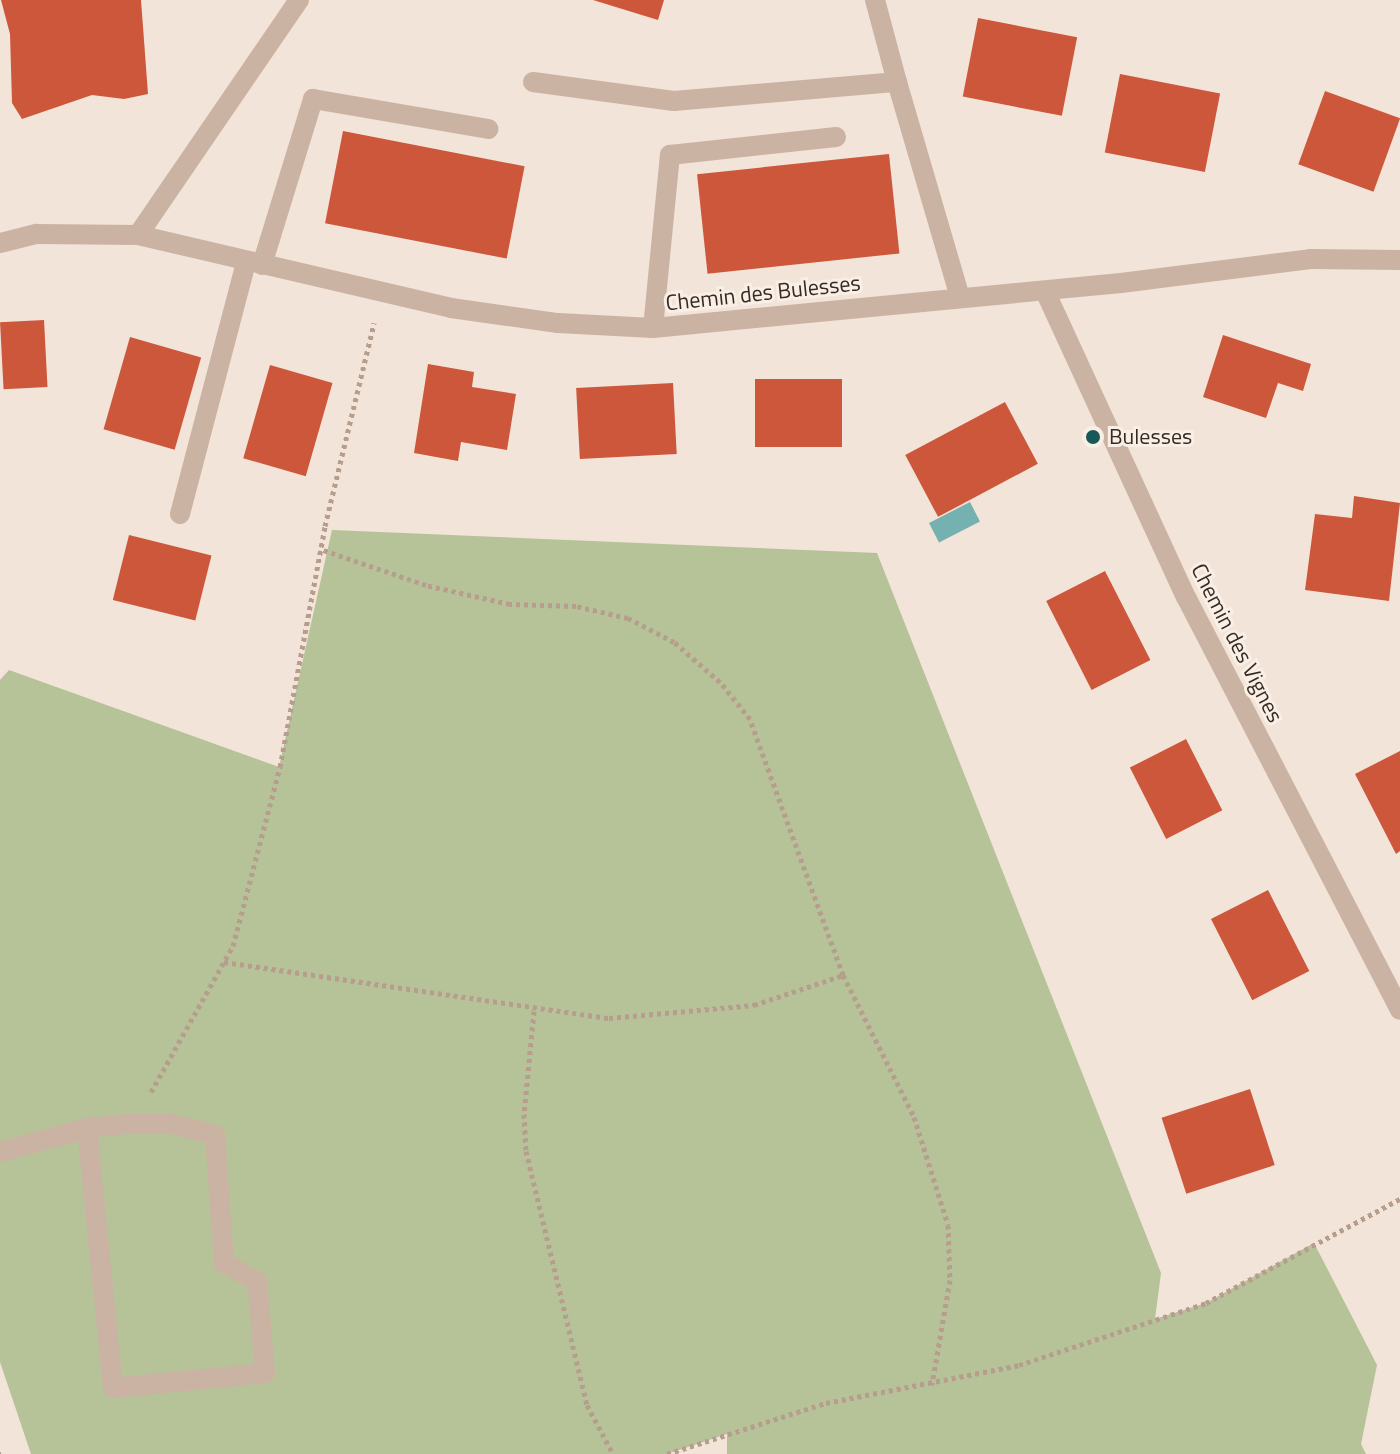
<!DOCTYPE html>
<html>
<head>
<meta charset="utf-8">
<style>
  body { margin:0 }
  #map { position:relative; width:1400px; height:1454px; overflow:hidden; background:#f2e4d8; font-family:"Titillium Web",sans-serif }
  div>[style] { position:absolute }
  .green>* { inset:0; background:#b6c297 }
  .water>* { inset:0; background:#75b1b0; transform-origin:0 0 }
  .building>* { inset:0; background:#cd573b; transform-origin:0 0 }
  .path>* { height:5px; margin-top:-2.5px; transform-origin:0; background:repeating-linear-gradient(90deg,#b79d8d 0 4px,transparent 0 8px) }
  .lane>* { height:20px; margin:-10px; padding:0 10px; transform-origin:10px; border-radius:10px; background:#cbb3a3 }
  .street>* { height:20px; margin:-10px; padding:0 10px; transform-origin:10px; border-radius:10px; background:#cbb3a3 }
  .dots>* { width:22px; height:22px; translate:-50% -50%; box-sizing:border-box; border:4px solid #faefe4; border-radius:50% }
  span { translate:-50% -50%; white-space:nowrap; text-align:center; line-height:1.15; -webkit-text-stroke:6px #faefe4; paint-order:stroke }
  .street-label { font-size:22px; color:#362a26 }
  .poi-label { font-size:22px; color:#362a26 }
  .left { translate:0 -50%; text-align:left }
</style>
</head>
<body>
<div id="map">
  <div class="green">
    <div style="clip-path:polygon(332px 530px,877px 553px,1161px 1273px,1155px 1319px,1206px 1303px,1314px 1243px,1377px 1365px,1361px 1444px,1366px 1454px,727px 1454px,727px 1434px,667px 1454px,31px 1454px,0 1362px,0 680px,9px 670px,279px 767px)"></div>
  </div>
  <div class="water">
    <div style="left:970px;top:502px;width:22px;height:46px;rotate:63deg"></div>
  </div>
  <div class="building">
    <div style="clip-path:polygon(1px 0,141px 0,148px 94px,124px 99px,92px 95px,22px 119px,12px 103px,10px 34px)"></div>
    <div style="clip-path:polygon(593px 0,664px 0,658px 20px)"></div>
    <div style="left:978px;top:18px;width:101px;height:80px;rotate:11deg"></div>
    <div style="left:1120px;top:74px;width:102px;height:80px;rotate:11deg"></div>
    <div style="left:1325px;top:91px;width:80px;height:78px;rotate:20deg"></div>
    <div style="left:343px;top:131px;width:185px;height:94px;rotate:11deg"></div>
    <div style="left:889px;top:154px;width:100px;height:193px;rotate:84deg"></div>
    <div style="left:44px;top:320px;width:67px;height:44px;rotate:87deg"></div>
    <div style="clip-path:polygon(1223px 335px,1311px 364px,1303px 391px,1278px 383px,1266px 418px,1203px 397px)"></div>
    <div style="left:130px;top:337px;width:74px;height:96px;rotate:16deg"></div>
    <div style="clip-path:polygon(428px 364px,474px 372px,472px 387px,516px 394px,507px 450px,461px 442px,458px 461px,414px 453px)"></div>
    <div style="left:270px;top:365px;width:65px;height:97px;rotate:16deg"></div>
    <div style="left:755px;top:379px;width:87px;height:68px"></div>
    <div style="left:673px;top:383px;width:71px;height:97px;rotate:87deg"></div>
    <div style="left:1005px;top:402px;width:70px;height:113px;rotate:62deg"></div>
    <div style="clip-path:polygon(1354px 496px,1400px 503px,1389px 601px,1305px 590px,1315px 514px,1352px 518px)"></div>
    <div style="left:129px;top:535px;width:85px;height:67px;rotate:14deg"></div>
    <div style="left:1105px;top:571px;width:100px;height:66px;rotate:63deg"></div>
    <div style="left:1186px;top:739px;width:80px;height:63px;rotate:63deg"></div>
    <div style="clip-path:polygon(1400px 751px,1400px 851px,1396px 854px,1355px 774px)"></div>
    <div style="left:1268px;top:890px;width:91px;height:64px;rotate:63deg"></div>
    <div style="left:1250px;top:1089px;width:80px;height:93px;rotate:72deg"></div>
  </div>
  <div class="path">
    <div style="left:224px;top:962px;width:389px;rotate:8.3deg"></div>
    <div style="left:609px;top:1018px;width:146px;rotate:-5.1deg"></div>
    <div style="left:754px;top:1005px;width:94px;rotate:-18.6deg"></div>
    <div style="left:843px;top:975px;width:272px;rotate:-110deg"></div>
    <div style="left:750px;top:719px;width:48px;rotate:-129deg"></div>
    <div style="left:720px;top:682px;width:61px;rotate:-139deg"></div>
    <div style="left:674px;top:642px;width:52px;rotate:-152.4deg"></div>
    <div style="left:628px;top:618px;width:53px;rotate:-167deg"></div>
    <div style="left:576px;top:606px;width:66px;rotate:-178.3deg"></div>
    <div style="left:510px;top:604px;width:86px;rotate:-167.3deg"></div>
    <div style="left:426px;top:585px;width:112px;rotate:-161.2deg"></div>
    <div style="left:843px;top:975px;width:159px;rotate:63.4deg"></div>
    <div style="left:914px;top:1117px;width:113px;rotate:72.5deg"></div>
    <div style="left:948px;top:1225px;width:55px;rotate:87.9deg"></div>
    <div style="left:950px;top:1280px;width:106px;rotate:99.8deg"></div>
    <div style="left:534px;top:1011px;width:103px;rotate:95.5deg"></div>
    <div style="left:524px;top:1114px;width:37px;rotate:87deg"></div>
    <div style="left:526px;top:1151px;width:261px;rotate:76.5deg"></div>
    <div style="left:587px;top:1405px;width:55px;rotate:62deg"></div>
    <div style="left:151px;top:1092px;width:167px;rotate:-60.7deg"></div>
    <div style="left:233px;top:946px;width:185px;rotate:-75.3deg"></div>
    <div style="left:280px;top:767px;width:245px;rotate:-79.4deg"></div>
    <div style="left:325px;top:526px;width:209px;rotate:-76.4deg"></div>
    <div style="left:0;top:1454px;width:1px"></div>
    <div style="left:667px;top:1454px;width:167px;rotate:-17.8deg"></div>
    <div style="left:826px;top:1403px;width:197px;rotate:-11.1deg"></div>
    <div style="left:1019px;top:1365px;width:197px;rotate:-18.3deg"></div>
    <div style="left:1206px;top:1303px;width:220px;rotate:-28.2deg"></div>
  </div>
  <div class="lane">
    <div style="left:875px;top:0;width:85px;rotate:75deg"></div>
    <div style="left:533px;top:82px;width:142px;rotate:7.7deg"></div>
    <div style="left:674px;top:101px;width:224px;rotate:-4.9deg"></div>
    <div style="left:897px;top:82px;width:224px;rotate:73.7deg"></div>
    <div style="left:262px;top:265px;width:174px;rotate:-72.9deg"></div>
    <div style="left:313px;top:99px;width:178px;rotate:9.7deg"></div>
    <div style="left:653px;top:328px;width:174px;rotate:-84.4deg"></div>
    <div style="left:670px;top:155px;width:167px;rotate:-6.2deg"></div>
    <div style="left:180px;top:514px;width:260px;rotate:-75.3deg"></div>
    <div style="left:0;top:1152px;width:90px;rotate:-15.4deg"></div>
    <div style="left:87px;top:1128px;width:38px;rotate:-6deg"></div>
    <div style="left:125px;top:1124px;width:47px"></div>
    <div style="left:172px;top:1124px;width:44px;rotate:14.3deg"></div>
    <div style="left:215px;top:1135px;width:128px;rotate:86deg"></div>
    <div style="left:224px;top:1263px;width:38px;rotate:29deg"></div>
    <div style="left:257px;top:1281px;width:92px;rotate:85deg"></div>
    <div style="left:265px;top:1373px;width:153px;rotate:174.4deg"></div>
    <div style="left:113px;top:1388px;width:261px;rotate:-95.7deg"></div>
  </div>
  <div class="street">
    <div style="left:138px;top:235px;width:285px;rotate:-55.6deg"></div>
    <div style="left:0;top:243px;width:38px;rotate:-14deg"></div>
    <div style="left:37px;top:234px;width:101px;rotate:0.6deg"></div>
    <div style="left:138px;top:235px;width:321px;rotate:13.1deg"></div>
    <div style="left:451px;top:308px;width:108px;rotate:8deg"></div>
    <div style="left:558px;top:323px;width:95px;rotate:3deg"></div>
    <div style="left:653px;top:328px;width:470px;rotate:-5.5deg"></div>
    <div style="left:1121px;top:283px;width:191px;rotate:-7.2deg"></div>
    <div style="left:1310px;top:259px;width:90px;rotate:0.6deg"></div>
    <div style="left:1045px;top:291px;width:337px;rotate:65.3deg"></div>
    <div style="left:1186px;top:597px;width:465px;rotate:62.6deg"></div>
  </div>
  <div class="dots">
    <div style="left:1093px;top:437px;background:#195859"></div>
  </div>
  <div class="street-label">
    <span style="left:763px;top:293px;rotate:-6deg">Chemin des Bulesses</span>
    <span style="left:1237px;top:643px;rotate:63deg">Chemin des Vignes</span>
  </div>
  <div class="poi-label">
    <span class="left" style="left:1109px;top:437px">Bulesses</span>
  </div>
</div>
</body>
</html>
